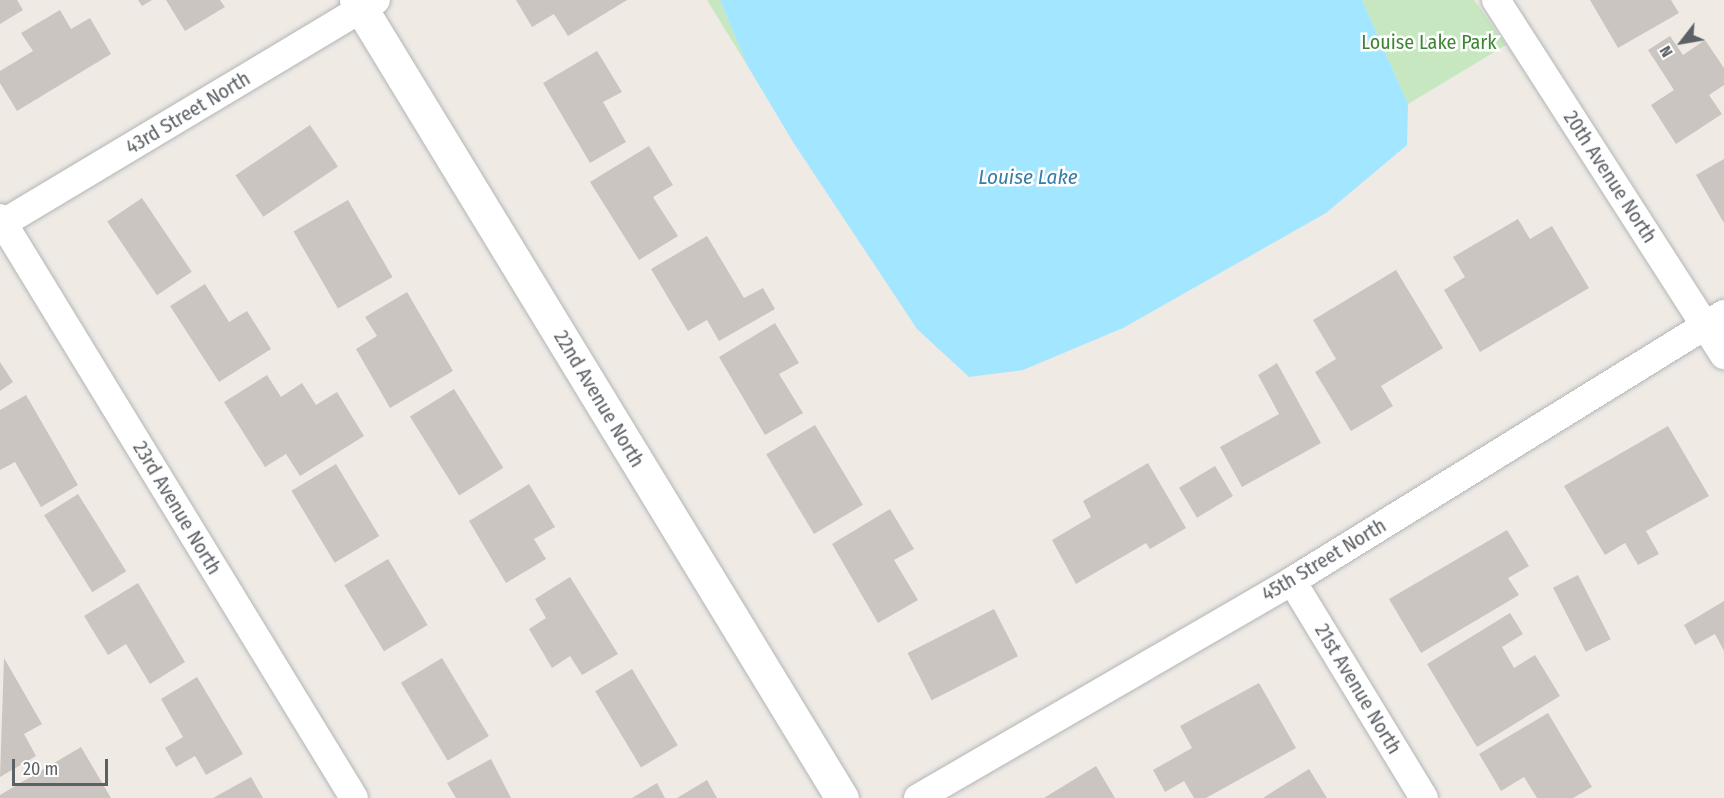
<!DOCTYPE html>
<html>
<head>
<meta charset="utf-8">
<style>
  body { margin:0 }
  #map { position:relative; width:1724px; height:798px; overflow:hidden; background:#efeae4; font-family:"Fira Sans Condensed",sans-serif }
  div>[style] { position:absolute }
  .green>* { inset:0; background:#c6e7bf }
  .water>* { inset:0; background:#a3e6ff }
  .building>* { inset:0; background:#cac5c0; transform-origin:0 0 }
  .roads { filter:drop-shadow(0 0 2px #b1b6b9) drop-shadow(0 0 2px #b1b6b9) }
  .minor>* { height:28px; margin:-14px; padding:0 14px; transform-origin:14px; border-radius:14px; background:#fff }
  .secondary>* { height:33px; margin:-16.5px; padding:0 16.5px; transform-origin:16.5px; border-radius:16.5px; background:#fff }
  span { translate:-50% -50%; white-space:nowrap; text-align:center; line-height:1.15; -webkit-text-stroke:5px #fff; paint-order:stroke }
  .park-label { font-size:20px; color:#3c8532 }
  .street-label { font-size:20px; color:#5c6165 }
  .water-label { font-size:21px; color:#387da3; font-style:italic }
  .north { position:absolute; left:1652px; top:12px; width:60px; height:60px; -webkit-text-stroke:4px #fff; paint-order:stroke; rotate:239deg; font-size:16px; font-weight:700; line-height:24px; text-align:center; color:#5c6165 }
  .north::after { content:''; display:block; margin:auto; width:21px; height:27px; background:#5c6165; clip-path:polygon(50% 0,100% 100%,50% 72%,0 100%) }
  .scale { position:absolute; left:12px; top:759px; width:96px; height:27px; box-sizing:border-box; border:3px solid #5c6165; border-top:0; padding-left:8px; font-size:18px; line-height:21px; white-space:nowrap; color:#5c6165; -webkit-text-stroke:4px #fff; paint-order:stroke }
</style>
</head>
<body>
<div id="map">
  <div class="green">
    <div style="clip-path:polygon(707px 0,720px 0,747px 65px)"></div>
    <div style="clip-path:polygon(1362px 0,1474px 0,1506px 45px,1408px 104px)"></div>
  </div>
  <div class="water">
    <div style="clip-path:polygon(720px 0,1362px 0,1408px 104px,1407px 145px,1326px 213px,1123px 328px,1023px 370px,969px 377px,917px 329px,793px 142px,747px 65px)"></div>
  </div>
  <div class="building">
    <div style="clip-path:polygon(0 0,17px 0,23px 10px,0 24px)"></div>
    <div style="clip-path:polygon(138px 0,152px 0,142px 6px)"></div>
    <div style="clip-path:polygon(166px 0,220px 0,225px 7px,185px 31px)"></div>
    <div style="clip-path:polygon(516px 0,627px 0,568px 36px,554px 14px,532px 27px)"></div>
    <div style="clip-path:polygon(1590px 0,1671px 0,1679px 13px,1618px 48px)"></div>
    <div style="clip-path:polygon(60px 10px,71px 29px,90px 18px,111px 54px,17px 111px,0 83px,0 71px,33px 51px,21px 33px)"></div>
    <div style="clip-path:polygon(1670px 36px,1683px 55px,1705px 40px,1724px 68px,1724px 85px,1709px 95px,1722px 114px,1676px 144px,1651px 105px,1674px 90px,1648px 50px)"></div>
    <div style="clip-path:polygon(597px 51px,622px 92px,603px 102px,626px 142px,590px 163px,543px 83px)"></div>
    <div style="left:310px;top:125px;width:50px;height:90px;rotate:56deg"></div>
    <div style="clip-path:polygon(649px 146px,673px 185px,653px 197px,678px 236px,639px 260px,590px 182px)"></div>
    <div style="clip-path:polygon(1724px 159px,1724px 223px,1696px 175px)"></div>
    <div style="left:142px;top:198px;width:89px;height:42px;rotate:56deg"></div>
    <div style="left:348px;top:200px;width:89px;height:63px;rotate:60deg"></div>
    <div style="clip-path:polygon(1518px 219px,1530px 239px,1552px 226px,1589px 288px,1480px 352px,1444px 290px,1465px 277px,1453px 257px)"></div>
    <div style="clip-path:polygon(707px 236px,744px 298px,763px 288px,775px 309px,719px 341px,707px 320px,688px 331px,651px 269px)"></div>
    <div style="clip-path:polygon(1396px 270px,1443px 348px,1381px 386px,1393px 406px,1351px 431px,1315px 372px,1336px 359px,1313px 320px)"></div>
    <div style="clip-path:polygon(205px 284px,229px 322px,247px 311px,271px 349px,219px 382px,170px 306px)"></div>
    <div style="clip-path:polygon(407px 292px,453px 371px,390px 408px,356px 349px,377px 336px,365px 317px)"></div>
    <div style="clip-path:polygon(775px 323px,799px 363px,779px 374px,803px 413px,765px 435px,719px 357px)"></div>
    <div style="clip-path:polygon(0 362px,13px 382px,0 391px)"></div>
    <div style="clip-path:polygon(1277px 363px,1321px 443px,1242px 487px,1220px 447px,1279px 414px,1258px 375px)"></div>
    <div style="clip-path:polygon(267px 375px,281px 397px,302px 383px,316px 405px,337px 392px,364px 436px,300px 476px,286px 454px,265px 467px,224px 402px)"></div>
    <div style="left:454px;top:389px;width:93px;height:52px;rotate:58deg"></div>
    <div style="clip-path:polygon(26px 395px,78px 485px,41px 507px,15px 462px,0 470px,0 410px)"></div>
    <div style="left:815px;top:425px;width:93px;height:57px;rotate:59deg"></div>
    <div style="clip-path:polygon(1668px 426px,1709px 496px,1646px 531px,1659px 554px,1638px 565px,1625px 543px,1605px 555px,1564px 486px)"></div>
    <div style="clip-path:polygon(1148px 463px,1186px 528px,1150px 549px,1146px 543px,1076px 584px,1052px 540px,1091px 517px,1083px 501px)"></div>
    <div style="left:336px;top:464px;width:84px;height:52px;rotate:59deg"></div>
    <div style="left:1215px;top:466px;width:35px;height:42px;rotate:59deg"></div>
    <div style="clip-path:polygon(529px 484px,555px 527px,534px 539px,546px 559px,506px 583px,469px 521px)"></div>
    <div style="left:78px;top:494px;width:91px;height:40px;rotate:58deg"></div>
    <div style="clip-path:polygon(890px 509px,914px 549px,894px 560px,918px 600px,878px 623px,832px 544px)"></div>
    <div style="clip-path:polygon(1507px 530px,1529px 566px,1508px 578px,1519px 595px,1421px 653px,1389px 599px)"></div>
    <div style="left:388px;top:559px;width:77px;height:51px;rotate:59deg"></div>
    <div style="left:1578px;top:575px;width:72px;height:28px;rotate:63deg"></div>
    <div style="clip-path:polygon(570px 577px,618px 654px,582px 675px,570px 656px,552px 668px,529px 629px,546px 618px,535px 599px)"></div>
    <div style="clip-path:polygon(138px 583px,185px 662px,150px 684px,126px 644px,108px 655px,84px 616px)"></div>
    <div style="clip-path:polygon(1724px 601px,1724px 651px,1715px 634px,1695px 645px,1684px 625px)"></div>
    <div style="left:994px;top:609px;width:53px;height:97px;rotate:63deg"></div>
    <div style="clip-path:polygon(1510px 613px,1523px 634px,1502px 647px,1514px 668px,1535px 655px,1560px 696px,1477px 747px,1427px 664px)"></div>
    <div style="clip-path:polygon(4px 658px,42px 724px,24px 734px,36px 756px,0 777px)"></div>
    <div style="left:442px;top:658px;width:91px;height:48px;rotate:59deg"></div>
    <div style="left:632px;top:669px;width:89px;height:43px;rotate:59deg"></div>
    <div style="clip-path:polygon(197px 677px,243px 754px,206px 775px,195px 756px,176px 767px,165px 748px,183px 737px,161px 699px)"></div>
    <div style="clip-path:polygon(1259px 683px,1296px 748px,1206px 798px,1194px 798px,1184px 781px,1165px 792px,1153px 770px,1192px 748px,1180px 726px)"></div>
    <div style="clip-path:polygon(1548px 713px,1592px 787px,1573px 798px,1537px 798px,1524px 777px,1501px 791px,1479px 754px)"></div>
    <div style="clip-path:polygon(81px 747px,111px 798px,0 798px,0 795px)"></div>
    <div style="clip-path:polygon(491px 759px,511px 798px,456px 798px,447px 783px)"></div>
    <div style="clip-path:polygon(1096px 766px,1115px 798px,1044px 798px)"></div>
    <div style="clip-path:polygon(1309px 769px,1327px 798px,1263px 798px)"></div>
    <div style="clip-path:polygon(251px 777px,263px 798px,213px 798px)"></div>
    <div style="clip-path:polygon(707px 780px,717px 798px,677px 798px)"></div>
    <div style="clip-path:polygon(657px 783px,665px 798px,632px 798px)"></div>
  </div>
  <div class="roads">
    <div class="minor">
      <div style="left:1496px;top:0;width:422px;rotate:57.3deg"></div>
      <div style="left:0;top:218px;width:679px;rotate:58.6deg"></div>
      <div style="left:0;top:225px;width:438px;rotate:-30.9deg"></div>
      <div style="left:1292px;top:581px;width:254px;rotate:58.7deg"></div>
      <div style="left:918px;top:798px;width:432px;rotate:-30.1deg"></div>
      <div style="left:1292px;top:581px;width:508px;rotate:-31.72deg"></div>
    </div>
    <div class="secondary">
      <div style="left:356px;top:0;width:934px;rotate:58.66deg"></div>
    </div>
  </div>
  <div class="park-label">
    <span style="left:1429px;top:42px">Louise Lake Park</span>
  </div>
  <div class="street-label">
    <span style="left:188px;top:113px;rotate:-31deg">43rd Street North</span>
    <span style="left:1610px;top:177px;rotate:57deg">20th Avenue North</span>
    <span style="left:599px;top:399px;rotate:59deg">22nd Avenue North</span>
    <span style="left:177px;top:508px;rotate:59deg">23rd Avenue North</span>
    <span style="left:1324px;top:560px;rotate:-31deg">45th Street North</span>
    <span style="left:1358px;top:689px;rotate:59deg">21st Avenue North</span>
  </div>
  <div class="water-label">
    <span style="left:1028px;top:177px">Louise Lake</span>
  </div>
  <div class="north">N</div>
  <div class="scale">20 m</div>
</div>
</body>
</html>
